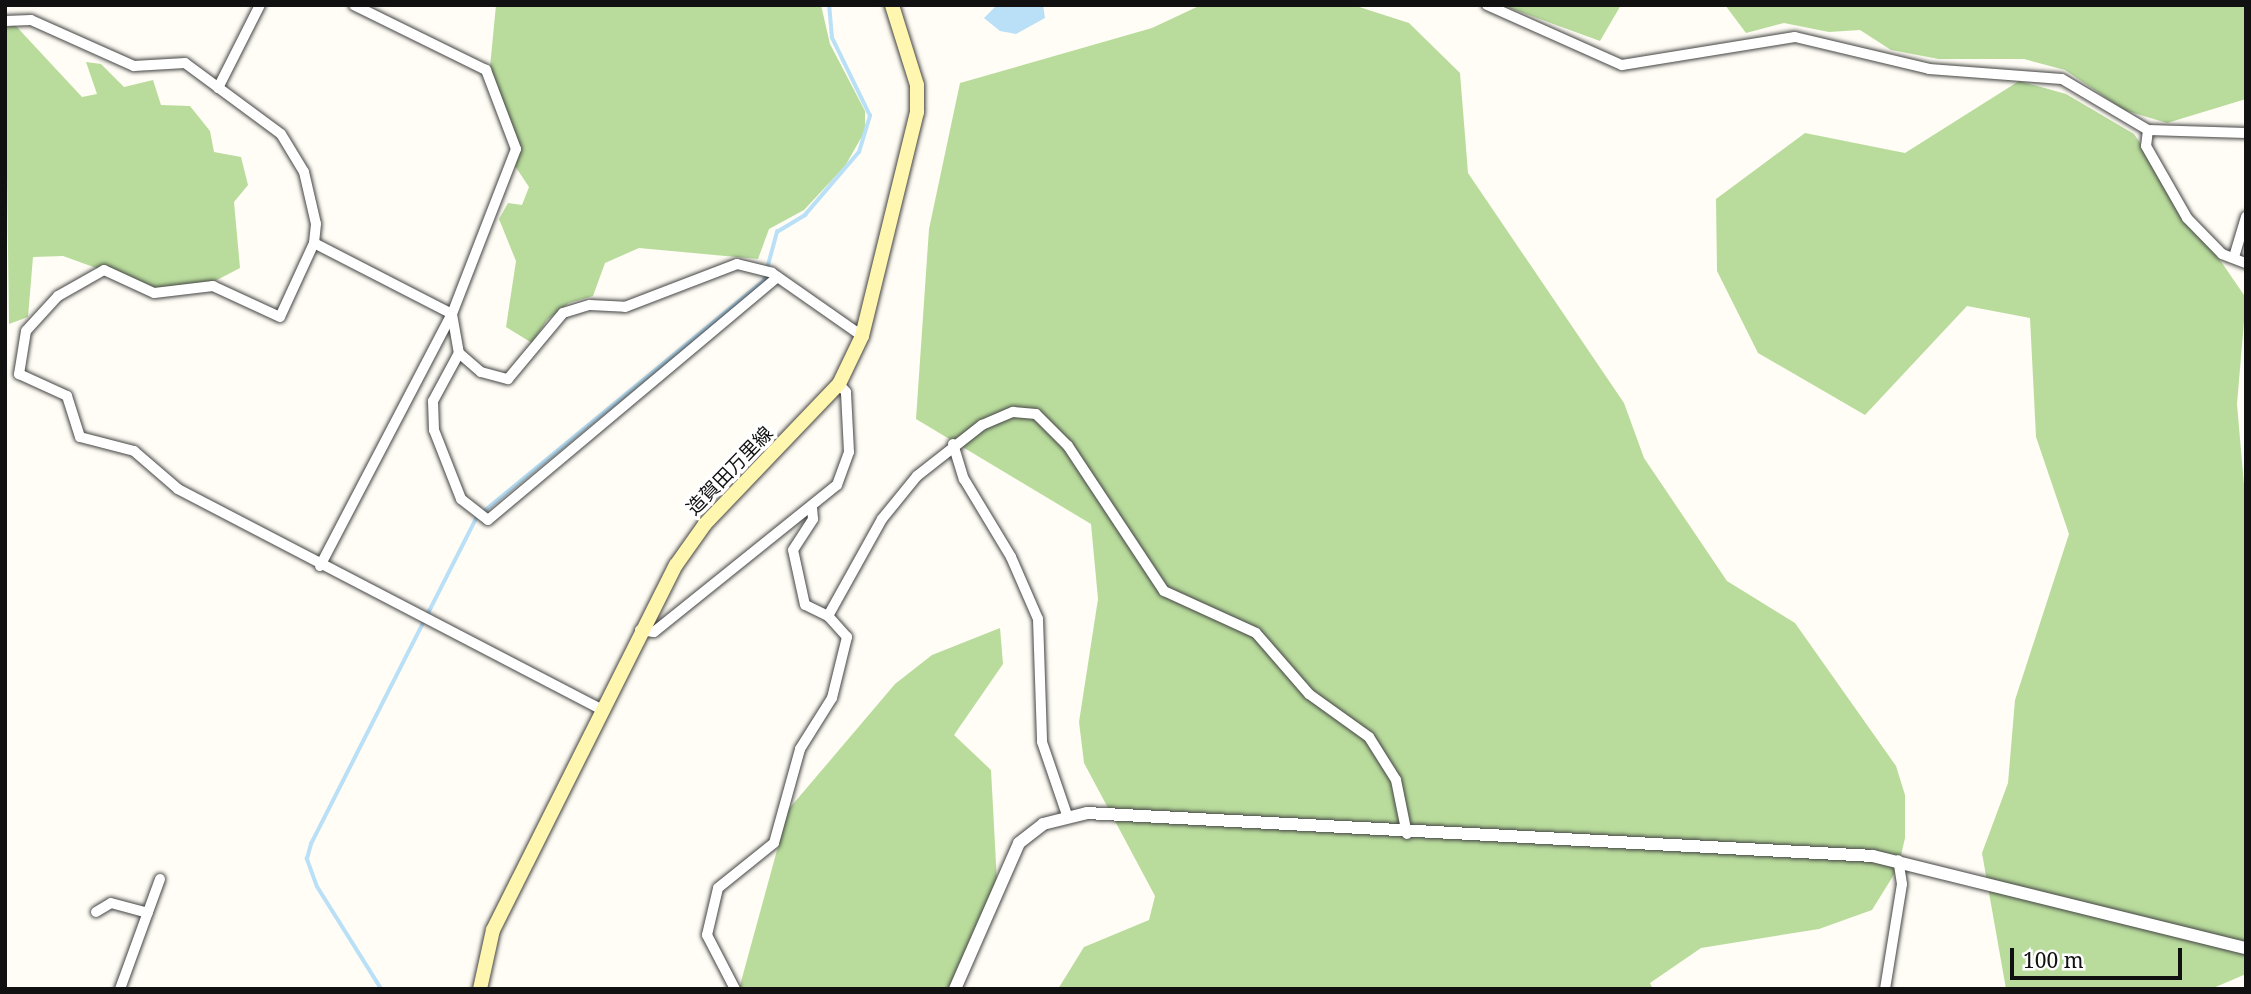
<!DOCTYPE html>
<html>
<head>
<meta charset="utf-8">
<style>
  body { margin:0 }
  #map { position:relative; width:2251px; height:994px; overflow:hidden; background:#fffdf5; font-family:"Noto Serif","Noto Sans JP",serif }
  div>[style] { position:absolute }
  .forest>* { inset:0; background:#b9dc9c }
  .water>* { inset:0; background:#b9e0f7 }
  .stream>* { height:3.5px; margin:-1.75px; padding:0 1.75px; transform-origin:1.75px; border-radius:1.75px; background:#b9e0f7 }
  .roads { filter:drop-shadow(0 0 2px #444) drop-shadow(0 0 2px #444) }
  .minor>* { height:10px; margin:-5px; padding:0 5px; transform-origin:5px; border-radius:5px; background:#fff }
  .tertiary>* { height:12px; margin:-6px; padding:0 6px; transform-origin:6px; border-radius:6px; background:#fff }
  .secondary>* { height:14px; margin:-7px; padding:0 7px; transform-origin:7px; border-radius:7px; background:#fff6b0 }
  span { translate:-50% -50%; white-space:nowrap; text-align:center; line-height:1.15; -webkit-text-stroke:7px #fff; paint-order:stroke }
  .street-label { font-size:19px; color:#111 }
  .frame { position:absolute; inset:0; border:7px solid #111; pointer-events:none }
  .scale { position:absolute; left:2010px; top:948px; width:172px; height:32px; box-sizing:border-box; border:4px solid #111; border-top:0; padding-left:9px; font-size:21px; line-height:24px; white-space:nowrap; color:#111; -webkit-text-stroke:5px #fff; paint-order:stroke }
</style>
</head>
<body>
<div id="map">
  <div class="forest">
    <div style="clip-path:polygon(496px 5px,821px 5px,830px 44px,865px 111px,865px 131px,845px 166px,804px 210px,769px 229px,758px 259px,639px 248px,605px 263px,593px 296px,569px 303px,547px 320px,532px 343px,506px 327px,516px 261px,499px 219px,508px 203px,522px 205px,529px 187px,515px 166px,520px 146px,490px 67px)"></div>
    <div style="clip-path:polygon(1201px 5px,1353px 5px,1409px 23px,1460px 73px,1468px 173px,1624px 403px,1644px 458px,1727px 581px,1795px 623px,1896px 766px,1905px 795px,1905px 838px,1898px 868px,1872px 910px,1819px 929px,1701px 948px,1650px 983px,1653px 989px,1058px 989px,1084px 947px,1149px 920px,1155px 896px,1084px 763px,1079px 722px,1098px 599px,1091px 524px,916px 419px,929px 229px,960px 83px,1152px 28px)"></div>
    <div style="clip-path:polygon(1501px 5px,1621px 5px,1600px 41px)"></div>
    <div style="clip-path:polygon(1725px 5px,2246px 5px,2246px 99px,2167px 123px,2124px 110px,2065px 70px,2024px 59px,1939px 59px,1891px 50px,1860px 30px,1829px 32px,1784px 23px,1746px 33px)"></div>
    <div style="clip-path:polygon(15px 25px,82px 97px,97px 94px,86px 62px,101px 64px,124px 87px,153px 80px,161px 105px,190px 106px,210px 131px,214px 152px,241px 157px,248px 185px,234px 202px,240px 268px,215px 281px,157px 290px,63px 256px,33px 257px,28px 317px,9px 324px,5px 28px)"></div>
    <div style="clip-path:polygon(2019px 81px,2066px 94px,2134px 134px,2246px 298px,2237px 404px,2246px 508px,2246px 974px,2211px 989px,2006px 989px,1982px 853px,2008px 783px,2015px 700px,2069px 534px,2036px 437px,2030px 318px,1967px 306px,1865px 415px,1758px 353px,1717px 271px,1716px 199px,1805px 133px,1905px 153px)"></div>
    <div style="clip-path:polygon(1000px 628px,1003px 664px,954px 735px,991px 770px,997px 882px,953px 989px,739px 989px,788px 810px,895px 684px,932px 655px)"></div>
  </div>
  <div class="water">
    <div style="clip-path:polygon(997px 5px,1043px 5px,1045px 18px,1016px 34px,1000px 31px,984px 18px)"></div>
  </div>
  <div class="stream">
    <div style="left:381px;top:989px;width:120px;rotate:-122.1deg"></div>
    <div style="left:317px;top:887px;width:30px;rotate:-110deg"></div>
    <div style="left:307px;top:859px;width:16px;rotate:-75deg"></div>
    <div style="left:311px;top:844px;width:367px;rotate:-63.1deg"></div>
    <div style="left:477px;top:517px;width:372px;rotate:-39.5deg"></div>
    <div style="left:764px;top:280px;width:50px;rotate:-74.8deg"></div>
    <div style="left:777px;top:232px;width:33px;rotate:-31deg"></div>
    <div style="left:805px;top:215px;width:83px;rotate:-49.4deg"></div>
    <div style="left:859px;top:152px;width:38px;rotate:-73deg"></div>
    <div style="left:870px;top:116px;width:87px;rotate:-116deg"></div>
    <div style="left:832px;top:38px;width:33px;rotate:-95deg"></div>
  </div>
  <div class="roads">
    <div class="minor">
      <div style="left:1487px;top:5px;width:148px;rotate:24deg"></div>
      <div style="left:1622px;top:65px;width:175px;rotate:-9.2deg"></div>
      <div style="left:1795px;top:37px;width:138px;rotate:13.4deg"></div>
      <div style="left:1929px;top:69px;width:133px;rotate:4.3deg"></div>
      <div style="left:2062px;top:79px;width:100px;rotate:30.7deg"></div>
      <div style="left:2148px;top:130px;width:98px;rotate:1.8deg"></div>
      <div style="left:5px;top:21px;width:26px;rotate:-2deg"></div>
      <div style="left:31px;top:20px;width:113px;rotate:24.1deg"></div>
      <div style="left:134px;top:66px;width:51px;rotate:-3.4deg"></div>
      <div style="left:185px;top:63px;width:119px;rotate:36.5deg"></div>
      <div style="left:281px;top:134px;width:44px;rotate:58.8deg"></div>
      <div style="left:304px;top:172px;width:53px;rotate:77deg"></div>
      <div style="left:316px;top:224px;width:19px;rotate:96deg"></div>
      <div style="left:314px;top:243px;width:81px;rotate:114.7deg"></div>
      <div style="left:280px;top:317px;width:74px;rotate:-155.2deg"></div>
      <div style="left:213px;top:286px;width:59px;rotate:173.2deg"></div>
      <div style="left:154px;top:293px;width:55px;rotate:-155.3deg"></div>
      <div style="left:104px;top:270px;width:53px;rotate:150.5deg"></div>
      <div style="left:58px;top:296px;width:47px;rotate:132.4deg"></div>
      <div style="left:26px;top:331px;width:44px;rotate:99.2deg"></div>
      <div style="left:19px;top:374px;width:53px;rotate:24.6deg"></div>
      <div style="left:67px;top:396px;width:43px;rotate:72.4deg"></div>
      <div style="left:80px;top:437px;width:56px;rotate:14.5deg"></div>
      <div style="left:134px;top:451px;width:58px;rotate:40.8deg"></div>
      <div style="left:178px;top:489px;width:479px;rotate:27.5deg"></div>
      <div style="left:218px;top:88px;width:93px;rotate:-63.2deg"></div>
      <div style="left:2148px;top:130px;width:16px;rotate:97deg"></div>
      <div style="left:2146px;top:146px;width:83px;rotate:60.3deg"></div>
      <div style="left:2187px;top:218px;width:50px;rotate:45.8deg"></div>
      <div style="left:2222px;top:254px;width:26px;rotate:21deg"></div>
      <div style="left:314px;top:243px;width:155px;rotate:27.2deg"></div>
      <div style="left:452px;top:314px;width:40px;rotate:80deg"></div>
      <div style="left:459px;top:353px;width:55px;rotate:118.4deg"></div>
      <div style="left:433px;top:401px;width:29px;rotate:88deg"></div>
      <div style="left:434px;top:430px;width:74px;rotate:68.6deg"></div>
      <div style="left:461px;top:499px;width:34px;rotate:38deg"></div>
      <div style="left:488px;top:520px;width:378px;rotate:-40deg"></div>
      <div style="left:2234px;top:257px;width:42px;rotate:-73.3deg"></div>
      <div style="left:459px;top:353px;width:29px;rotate:41deg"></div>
      <div style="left:481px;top:372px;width:28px;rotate:15deg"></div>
      <div style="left:508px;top:379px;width:86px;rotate:-50.2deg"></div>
      <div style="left:563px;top:313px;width:28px;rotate:-17deg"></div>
      <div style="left:590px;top:305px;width:35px;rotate:3deg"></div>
      <div style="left:625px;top:307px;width:120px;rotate:-21deg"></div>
      <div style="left:737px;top:264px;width:36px;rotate:14deg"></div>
      <div style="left:772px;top:273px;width:110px;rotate:35deg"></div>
      <div style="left:953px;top:444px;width:37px;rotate:73deg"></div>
      <div style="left:964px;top:479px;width:91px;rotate:58.9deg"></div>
      <div style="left:1011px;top:557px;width:68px;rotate:66.5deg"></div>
      <div style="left:1038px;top:619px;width:123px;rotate:88.1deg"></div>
      <div style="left:1042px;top:742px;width:77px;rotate:71.1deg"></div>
      <div style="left:320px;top:566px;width:284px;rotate:-62.4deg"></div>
      <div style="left:452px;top:314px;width:177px;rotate:-68.8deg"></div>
      <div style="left:516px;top:149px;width:85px;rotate:-110.8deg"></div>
      <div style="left:486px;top:70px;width:147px;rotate:-153.8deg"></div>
      <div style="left:828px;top:616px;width:111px;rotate:-60.9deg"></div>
      <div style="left:882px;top:519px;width:55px;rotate:-50.9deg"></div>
      <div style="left:917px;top:476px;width:83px;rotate:-38.1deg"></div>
      <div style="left:982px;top:425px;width:34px;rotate:-23deg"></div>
      <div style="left:1013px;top:412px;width:23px;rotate:5deg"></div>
      <div style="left:1036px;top:414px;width:45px;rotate:45deg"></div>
      <div style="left:1068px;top:446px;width:174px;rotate:56.5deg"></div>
      <div style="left:1164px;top:591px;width:101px;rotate:24.5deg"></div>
      <div style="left:1256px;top:633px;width:81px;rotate:49deg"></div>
      <div style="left:1309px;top:694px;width:74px;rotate:35.6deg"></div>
      <div style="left:1369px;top:737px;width:51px;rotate:57.9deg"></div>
      <div style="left:1396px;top:780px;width:55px;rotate:78.5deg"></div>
      <div style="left:640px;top:630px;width:14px;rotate:8deg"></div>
      <div style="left:654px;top:632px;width:235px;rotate:-38.8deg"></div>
      <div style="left:837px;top:485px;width:35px;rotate:-70deg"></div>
      <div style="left:849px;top:452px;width:60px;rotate:-92.9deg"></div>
      <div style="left:846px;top:392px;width:11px;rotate:-131deg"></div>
      <div style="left:96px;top:912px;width:17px;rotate:-31deg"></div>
      <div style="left:111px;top:903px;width:38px;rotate:15deg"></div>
      <div style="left:120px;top:989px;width:117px;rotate:-70deg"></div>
      <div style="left:735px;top:989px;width:61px;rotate:-117.4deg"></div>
      <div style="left:707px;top:935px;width:48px;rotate:-76.8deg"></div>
      <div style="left:718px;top:888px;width:72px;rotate:-38.8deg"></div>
      <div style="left:774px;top:843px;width:98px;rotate:-74.5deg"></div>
      <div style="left:800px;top:749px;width:60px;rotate:-57.9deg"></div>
      <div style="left:832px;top:698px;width:63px;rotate:-76.2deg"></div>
      <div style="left:847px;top:637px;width:28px;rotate:-132deg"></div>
      <div style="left:828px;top:616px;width:25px;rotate:-154deg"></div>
      <div style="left:805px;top:605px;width:56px;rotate:-102.3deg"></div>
      <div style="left:793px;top:550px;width:37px;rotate:-57deg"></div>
      <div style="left:813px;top:519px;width:11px;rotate:-95deg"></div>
      <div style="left:1885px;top:989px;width:106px;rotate:-80.8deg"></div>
      <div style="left:1902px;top:884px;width:24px;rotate:-99deg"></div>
    </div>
    <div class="tertiary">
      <div style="left:955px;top:989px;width:159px;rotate:-66.3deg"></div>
      <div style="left:1019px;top:843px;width:31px;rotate:-38deg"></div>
      <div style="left:1043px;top:824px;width:45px;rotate:-14deg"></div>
      <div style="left:1087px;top:813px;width:787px;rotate:3.13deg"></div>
      <div style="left:1873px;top:856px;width:384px;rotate:13.9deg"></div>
    </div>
    <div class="secondary">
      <div style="left:480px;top:989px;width:60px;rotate:-77.6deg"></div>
      <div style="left:493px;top:930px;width:408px;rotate:-63.4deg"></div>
      <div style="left:676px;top:565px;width:50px;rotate:-54.7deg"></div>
      <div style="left:705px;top:524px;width:194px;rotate:-46.3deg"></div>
      <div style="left:839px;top:384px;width:53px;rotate:-64.4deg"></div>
      <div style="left:862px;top:336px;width:231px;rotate:-76.2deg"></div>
      <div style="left:917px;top:112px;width:27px;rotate:-90deg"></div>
      <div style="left:917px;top:85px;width:84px;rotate:-107.4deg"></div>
    </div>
  </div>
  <div class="street-label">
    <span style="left:730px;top:471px;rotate:-46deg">造賀田万里線</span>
  </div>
  <div class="frame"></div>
  <div class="scale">100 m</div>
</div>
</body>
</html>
